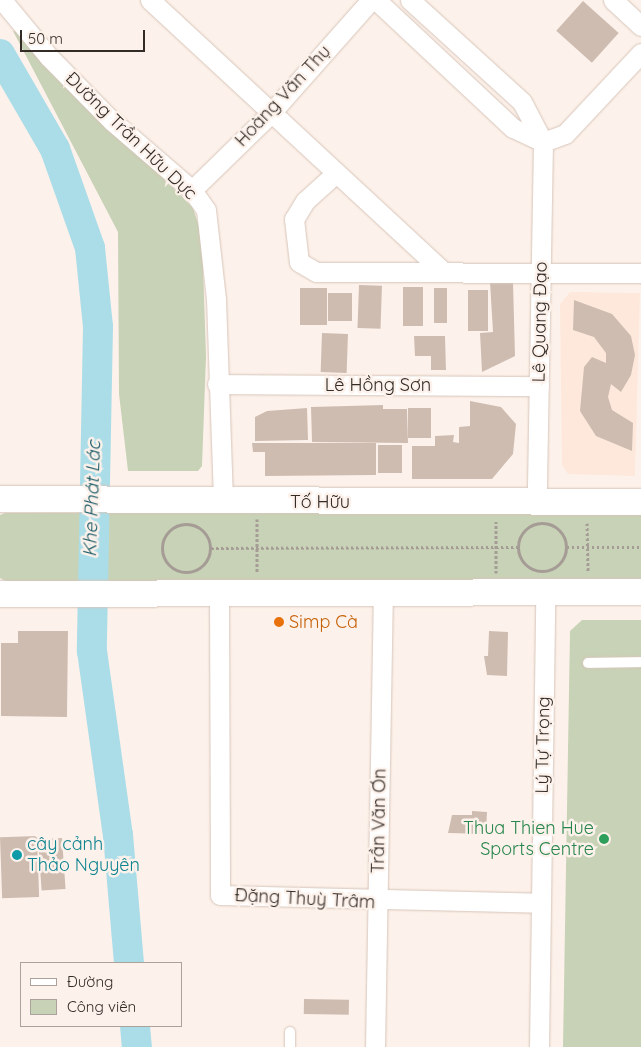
<!DOCTYPE html>
<html>
<head>
<meta charset="utf-8">
<style>
  body { margin:0 }
  #map { position:relative; width:641px; height:1047px; overflow:hidden; background:#fdf2eb; font-family:Quicksand,sans-serif }
  div>[style] { position:absolute }
  .built>* { inset:0; background:#fde8db }
  .green>* { inset:0; background:#c8d2b6 }
  .river>* { height:30px; margin:-15px; padding:0 15px; transform-origin:15px; border-radius:15px; background:#abdde8 }
  .building>* { inset:0; background:#cebcb1; transform-origin:0 0 }
  .path>* { height:3px; margin-top:-1.5px; transform-origin:0; background:repeating-linear-gradient(90deg,#a59c96 0 2.5px,transparent 0 5px) }
  .path>.ring { margin:-1.5px; padding:0; box-sizing:content-box; background:none; border:3px solid #a59c96; border-radius:50% }
  .roads { filter:drop-shadow(0 0 1px #d7c5ba) drop-shadow(0 0 1px #d7c5ba) }
  .lane>* { height:10px; margin:-5px; padding:0 5px; transform-origin:5px; border-radius:5px; background:#fff }
  .street>* { height:19px; margin:-9.5px; padding:0 9.5px; transform-origin:9.5px; border-radius:9.5px; background:#fff }
  .secondary>* { height:26px; margin:-13px; padding:0 13px; transform-origin:13px; border-radius:13px; background:#fff }
  .dots>* { width:14px; height:14px; translate:-50% -50%; box-sizing:border-box; border:2px solid #fdf2eb; border-radius:50% }
  span { translate:-50% -50%; white-space:nowrap; text-align:center; line-height:1.15; -webkit-text-stroke:5px #fdf2eb; paint-order:stroke }
  .street-label { font-size:18px; color:#322b26 }
  .food-label { font-size:18px; color:#c56008 }
  .left { translate:0 -50%; text-align:left }
  .leisure-label { font-size:18px; color:#27864d }
  .right { translate:-100% -50%; text-align:right }
  .culture-label { font-size:18px; color:#0d838f }
  .water-label { font-size:19px; color:#165965; font-style:italic }
  .legend { position:absolute; left:20px; top:962px; width:162px; height:65px; box-sizing:border-box; background:#fdf2eb; border:1px solid #aca29c; margin:0; padding:6px 9px; list-style:none; font-size:15px; color:#322b26 }
  .legend li { display:flex; align-items:center; gap:10px; height:25px }
  .legend b { width:25px; border:1px solid #aca29c }
  .scale { position:absolute; left:20px; top:30px; width:125px; height:22px; box-sizing:border-box; border:2px solid #322b26; border-top:0; padding-left:6px; font-size:15px; line-height:18px; white-space:nowrap; color:#322b26; -webkit-text-stroke:4px #fdf2eb; paint-order:stroke }
</style>
</head>
<body>
<div id="map">
  <div class="built">
    <div style="clip-path:polygon(570px 292px,640px 293px,635px 476px,568px 474px,562px 465px,560px 304px)"></div>
  </div>
  <div class="green">
    <div style="clip-path:polygon(13px 31px,22px 33px,193px 208px,202px 236px,206px 357px,202px 466px,198px 471px,128px 471px,119px 394px,118px 232px)"></div>
    <div style="clip-path:polygon(641px 512px,641px 581px,9px 583px,0 578px,0 515px,5px 513px)"></div>
    <div style="clip-path:polygon(582px 620px,641px 620px,641px 1047px,563px 1047px,570px 631px)"></div>
  </div>
  <div class="river">
    <div style="left:0;top:54px;width:110px;rotate:59.9deg"></div>
    <div style="left:55px;top:149px;width:105px;rotate:70.5deg"></div>
    <div style="left:90px;top:248px;width:79px;rotate:84.2deg"></div>
    <div style="left:98px;top:327px;width:324px;rotate:91.1deg"></div>
    <div style="left:92px;top:651px;width:186px;rotate:82deg"></div>
    <div style="left:118px;top:835px;width:128px;rotate:85.1deg"></div>
    <div style="left:135px;top:1026px;width:21px;rotate:85deg"></div>
  </div>
  <div class="building">
    <div style="left:583px;top:1px;width:48px;height:40px;rotate:42deg"></div>
    <div style="clip-path:polygon(490px 282px,513px 282px,515px 356px,482px 372px,480px 333px,493px 332px)"></div>
    <div style="left:359px;top:285px;width:23px;height:43px;rotate:2deg"></div>
    <div style="left:403px;top:287px;width:20px;height:39px"></div>
    <div style="left:300px;top:288px;width:27px;height:37px"></div>
    <div style="left:434px;top:288px;width:13px;height:35px"></div>
    <div style="left:468px;top:290px;width:20px;height:41px"></div>
    <div style="left:328px;top:293px;width:24px;height:28px"></div>
    <div style="clip-path:polygon(574px 300px,612px 314px,631px 336px,635px 355px,631px 375px,621px 392px,611px 384px,608px 397px,612px 410px,633px 423px,632px 451px,596px 436px,580px 411px,584px 367px,592px 357px,606px 363px,606px 353px,594px 337px,573px 330px)"></div>
    <div style="left:322px;top:333px;width:26px;height:39px;rotate:2deg"></div>
    <div style="clip-path:polygon(414px 336px,445px 336px,446px 370px,431px 370px,431px 356px,415px 356px)"></div>
    <div style="clip-path:polygon(470px 401px,501px 407px,516px 424px,513px 454px,492px 479px,412px 479px,412px 446px,435px 446px,435px 436px,454px 435px,453px 442px,459px 443px,459px 427px,470px 426px)"></div>
    <div style="clip-path:polygon(383px 405px,383px 409px,407px 409px,408px 443px,312px 442px,311px 407px)"></div>
    <div style="clip-path:polygon(307px 408px,308px 440px,255px 441px,255px 417px,267px 411px)"></div>
    <div style="left:408px;top:408px;width:23px;height:30px"></div>
    <div style="clip-path:polygon(252px 443px,376px 443px,376px 475px,265px 476px,265px 452px,253px 452px)"></div>
    <div style="left:378px;top:445px;width:24px;height:28px"></div>
    <div style="clip-path:polygon(18px 631px,68px 631px,67px 717px,1px 716px,1px 643px,18px 643px)"></div>
    <div style="clip-path:polygon(489px 631px,508px 632px,507px 676px,487px 675px,484px 656px,488px 656px)"></div>
    <div style="clip-path:polygon(472px 811px,487px 812px,486px 834px,448px 833px,452px 815px,472px 815px)"></div>
    <div style="left:37px;top:836px;width:61px;height:37px;rotate:88deg"></div>
    <div style="left:62px;top:838px;width:51px;height:24px;rotate:86deg"></div>
    <div style="left:304px;top:999px;width:45px;height:15px;rotate:1deg"></div>
  </div>
  <div class="path">
    <div style="left:257px;top:519px;width:54px;rotate:90deg"></div>
    <div style="left:496px;top:521px;width:52px;rotate:90deg"></div>
    <div class="ring" style="left:518px;top:523px;width:45px;height:45px"></div>
    <div style="left:587px;top:523px;width:49px;rotate:88.8deg"></div>
    <div class="ring" style="left:162px;top:524px;width:45px;height:45px"></div>
    <div style="left:567px;top:547px;width:74px"></div>
    <div style="left:211px;top:548px;width:307px;rotate:-0.2deg"></div>
  </div>
  <div class="roads">
    <div class="lane">
      <div style="left:588px;top:663px;width:53px;rotate:-1.1deg"></div>
      <div style="left:290px;top:1047px;width:15px;rotate:-90deg"></div>
    </div>
    <div class="street">
      <div style="left:2px;top:0;width:74px;rotate:50.5deg"></div>
      <div style="left:49px;top:57px;width:90px;rotate:45.5deg"></div>
      <div style="left:112px;top:121px;width:106px;rotate:40.8deg"></div>
      <div style="left:192px;top:190px;width:24px;rotate:55deg"></div>
      <div style="left:206px;top:210px;width:90px;rotate:83.6deg"></div>
      <div style="left:216px;top:299px;width:203px;rotate:88deg"></div>
      <div style="left:150px;top:0;width:398px;rotate:42.8deg"></div>
      <div style="left:376px;top:0;width:187px;rotate:43.1deg"></div>
      <div style="left:513px;top:128px;width:33px;rotate:25deg"></div>
      <div style="left:410px;top:0;width:151px;rotate:42.3deg"></div>
      <div style="left:522px;top:102px;width:45px;rotate:62.3deg"></div>
      <div style="left:543px;top:142px;width:360px;rotate:91deg"></div>
      <div style="left:613px;top:0;width:38px;rotate:43deg"></div>
      <div style="left:543px;top:142px;width:23px;rotate:-20deg"></div>
      <div style="left:565px;top:134px;width:111px;rotate:-46.8deg"></div>
      <div style="left:335px;top:174px;width:40px;rotate:138deg"></div>
      <div style="left:305px;top:201px;width:21px;rotate:121deg"></div>
      <div style="left:294px;top:219px;width:43px;rotate:83.4deg"></div>
      <div style="left:299px;top:262px;width:20px;rotate:30deg"></div>
      <div style="left:316px;top:272px;width:325px;rotate:0.2deg"></div>
      <div style="left:192px;top:190px;width:109px;rotate:-44.3deg"></div>
      <div style="left:270px;top:114px;width:152px;rotate:-48.5deg"></div>
      <div style="left:217px;top:384px;width:322px;rotate:0.4deg"></div>
      <div style="left:219px;top:594px;width:301px;rotate:89.8deg"></div>
      <div style="left:220px;top:895px;width:320px;rotate:1.4deg"></div>
      <div style="left:375px;top:1047px;width:453px;rotate:-89deg"></div>
      <div style="left:539px;top:1047px;width:455px;rotate:-89.2deg"></div>
    </div>
    <div class="secondary">
      <div style="left:0;top:499px;width:641px;rotate:0.27deg"></div>
      <div style="left:0;top:594px;width:641px;rotate:-0.18deg"></div>
    </div>
  </div>
  <div class="dots">
    <div style="left:279px;top:622px;background:#e8710a"></div>
    <div style="left:604px;top:839px;background:#2e9e5b"></div>
    <div style="left:17px;top:855px;background:#0f9aa8"></div>
  </div>
  <div class="street-label">
    <span style="left:283px;top:96px;rotate:-47deg">Hoàng Văn Thụ</span>
    <span style="left:131px;top:136px;rotate:44deg">Đường Trần Hữu Dực</span>
    <span style="left:540px;top:322px;rotate:-89deg">Lê Quang Đạo</span>
    <span style="left:378px;top:385px">Lê Hồng Sơn</span>
    <span style="left:320px;top:502px">Tố Hữu</span>
    <span style="left:543px;top:745px;rotate:-89deg">Lý Tự Trọng</span>
    <span style="left:379px;top:821px;rotate:-89deg">Trần Văn Ơn</span>
    <span style="left:305px;top:899px;rotate:3deg">Đặng Thuỳ Trâm</span>
  </div>
  <div class="food-label">
    <span class="left" style="left:289px;top:622px">Simp Cà</span>
  </div>
  <div class="leisure-label">
    <span class="right" style="left:594px;top:839px">Thua Thien Hue<br>Sports Centre</span>
  </div>
  <div class="culture-label">
    <span class="left" style="left:27px;top:855px">cây cảnh<br>Thảo Nguyên</span>
  </div>
  <div class="water-label">
    <span style="left:92px;top:499px;rotate:-88deg">Khe Phát Lác</span>
  </div>
  <ul class="legend">
  <li><b style="height:6px;background:#fff"></b>Đường</li>
  <li><b style="height:14px;background:#c8d2b6"></b>Công viên</li>
  </ul>
  <div class="scale">50 m</div>
</div>
</body>
</html>
